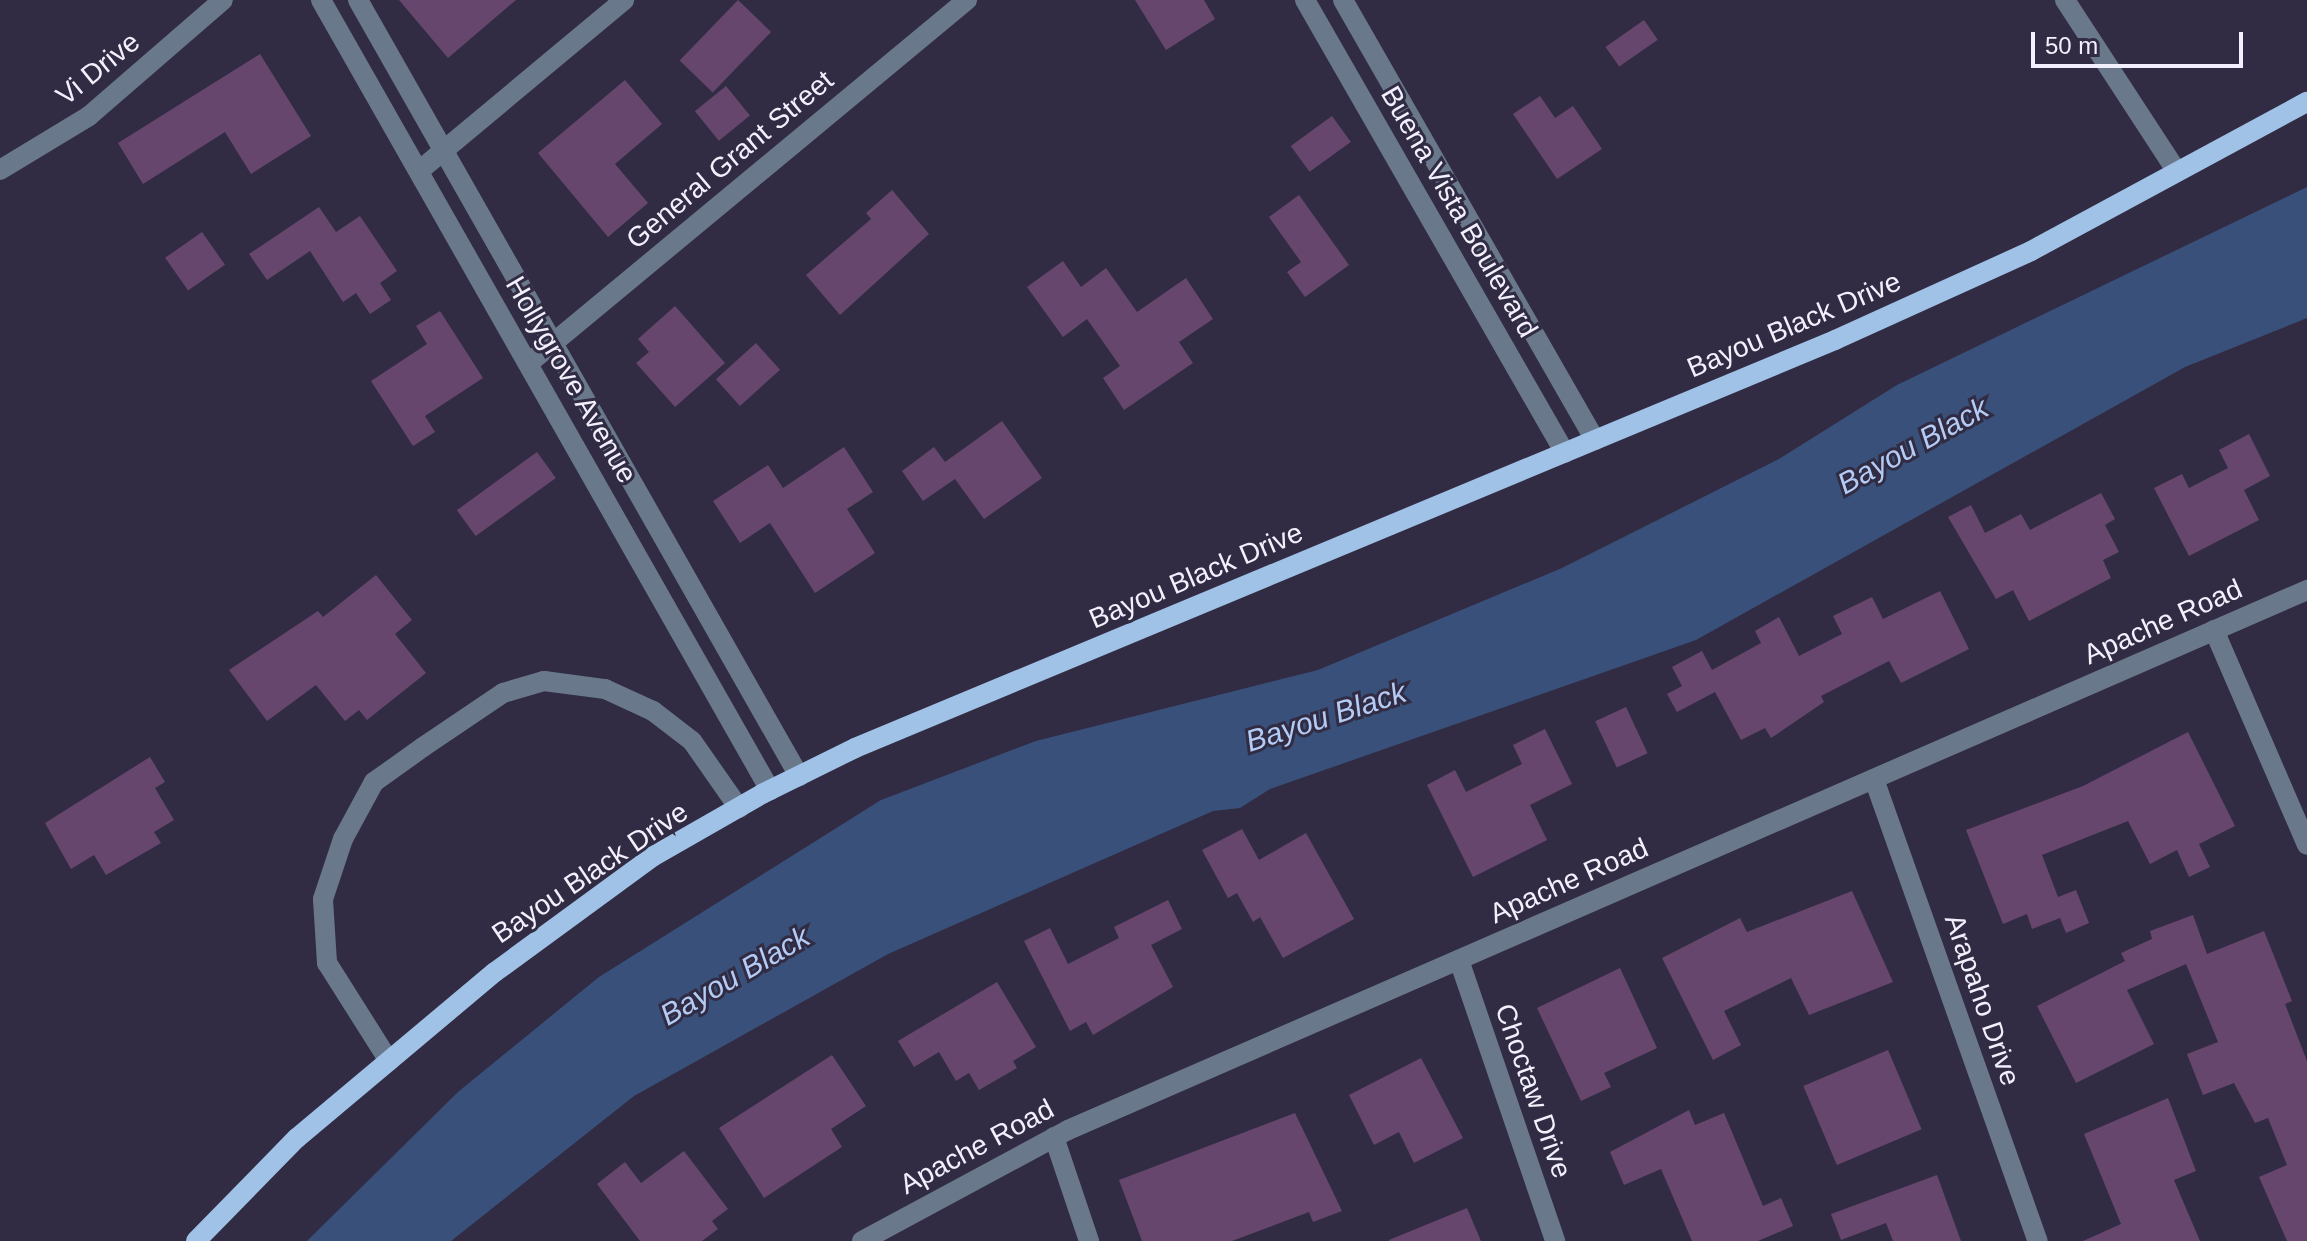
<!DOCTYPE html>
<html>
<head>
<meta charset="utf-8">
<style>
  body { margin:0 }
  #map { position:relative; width:2307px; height:1241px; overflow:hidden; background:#312c43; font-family:Arial,sans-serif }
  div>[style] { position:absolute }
  .water>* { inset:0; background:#39517a }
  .building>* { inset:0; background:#67466e; transform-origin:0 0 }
  .minor>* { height:20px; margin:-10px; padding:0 10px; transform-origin:10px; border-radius:10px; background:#69798b }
  .major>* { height:20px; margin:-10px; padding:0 10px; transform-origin:10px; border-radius:10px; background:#a1c2e7 }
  span { translate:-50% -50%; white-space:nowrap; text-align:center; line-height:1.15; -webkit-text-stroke:6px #312c43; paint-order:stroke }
  .street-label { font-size:28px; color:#f3f0fd }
  .water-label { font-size:30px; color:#b4ccf5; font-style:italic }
  .scale { position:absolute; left:2031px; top:32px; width:212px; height:36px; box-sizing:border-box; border:4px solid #f3f0fd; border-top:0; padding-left:10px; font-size:24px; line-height:28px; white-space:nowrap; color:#f3f0fd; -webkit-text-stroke:6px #312c43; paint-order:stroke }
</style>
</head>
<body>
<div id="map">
  <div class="water">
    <div style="clip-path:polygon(2307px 187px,2307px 318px,2185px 367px,1696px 640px,1270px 789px,1240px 808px,1213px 811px,888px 954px,634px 1096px,451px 1241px,307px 1241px,458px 1092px,599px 977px,881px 800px,1036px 741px,1318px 670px,1562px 568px,1779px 459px,1897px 385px)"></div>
  </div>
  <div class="building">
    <div style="clip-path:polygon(399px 0,516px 0,448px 58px)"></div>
    <div style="left:738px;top:0;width:46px;height:84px;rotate:44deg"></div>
    <div style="clip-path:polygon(1135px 0,1204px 0,1215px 19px,1166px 50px)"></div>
    <div style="left:1644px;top:20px;width:24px;height:47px;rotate:55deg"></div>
    <div style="clip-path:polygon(260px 54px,311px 136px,251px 174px,225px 132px,143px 184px,118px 143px)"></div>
    <div style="clip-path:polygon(625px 80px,662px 124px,615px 164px,648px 203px,608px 237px,538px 153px)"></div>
    <div style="left:726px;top:86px;width:38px;height:40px;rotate:51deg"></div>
    <div style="clip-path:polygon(1540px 96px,1555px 118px,1573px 106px,1602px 149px,1557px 179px,1513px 114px)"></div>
    <div style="left:1332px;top:116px;width:32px;height:51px;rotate:54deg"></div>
    <div style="clip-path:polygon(892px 190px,929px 234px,840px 315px,806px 275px,871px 219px,866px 213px)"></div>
    <div style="clip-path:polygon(1299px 195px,1349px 265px,1305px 297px,1287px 272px,1301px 262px,1269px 217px)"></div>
    <div style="clip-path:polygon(319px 207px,336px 232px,360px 216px,397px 271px,380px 283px,391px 300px,370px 314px,356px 293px,343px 302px,310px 251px,267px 280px,249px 254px)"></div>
    <div style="left:202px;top:232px;width:40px;height:45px;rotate:55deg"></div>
    <div style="clip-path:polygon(1063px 261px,1081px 287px,1106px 268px,1137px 312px,1186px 278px,1213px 319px,1179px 342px,1193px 363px,1124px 410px,1103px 378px,1120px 366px,1087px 319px,1063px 337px,1027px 287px)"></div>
    <div style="clip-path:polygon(675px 306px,725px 363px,675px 407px,636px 363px,649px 352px,638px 339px)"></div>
    <div style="clip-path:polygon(440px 311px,483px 378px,425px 416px,435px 432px,413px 446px,371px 381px,427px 344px,416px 326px)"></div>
    <div style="left:756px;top:343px;width:36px;height:54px;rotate:48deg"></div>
    <div style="clip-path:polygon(1002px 421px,1042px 478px,984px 519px,955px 479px,923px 501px,902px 471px,934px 447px,945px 462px)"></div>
    <div style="clip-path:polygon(2249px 434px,2270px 476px,2244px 490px,2259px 520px,2189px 556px,2154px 488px,2182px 474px,2189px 488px,2228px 468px,2219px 450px)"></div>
    <div style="clip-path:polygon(844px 447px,873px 492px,847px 509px,875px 553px,815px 593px,770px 523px,740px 543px,713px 501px,768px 465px,783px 488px)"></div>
    <div style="left:537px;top:452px;width:32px;height:99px;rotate:54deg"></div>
    <div style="clip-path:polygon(2101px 493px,2115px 519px,2105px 525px,2119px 552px,2103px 560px,2111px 578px,2029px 621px,2013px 590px,1996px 599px,1948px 517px,1971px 505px,1985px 533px,2021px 514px,2030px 530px)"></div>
    <div style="clip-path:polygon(376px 575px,412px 620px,395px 634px,426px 673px,367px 720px,359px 710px,345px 721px,316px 685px,267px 721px,229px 670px,318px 611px,323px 617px)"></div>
    <div style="clip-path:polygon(1940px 591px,1969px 649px,1901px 683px,1889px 661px,1821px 696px,1824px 702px,1771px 738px,1765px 728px,1741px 740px,1715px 692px,1677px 712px,1667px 694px,1682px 686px,1672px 667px,1702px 651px,1712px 670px,1761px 643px,1755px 631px,1779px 617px,1799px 656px,1842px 634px,1833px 616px,1872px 597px,1883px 619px)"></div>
    <div style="left:1626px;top:707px;width:51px;height:34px;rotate:65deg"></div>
    <div style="clip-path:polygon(1545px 729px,1572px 784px,1530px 805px,1547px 840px,1473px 877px,1427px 785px,1455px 770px,1466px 792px,1522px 764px,1513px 745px)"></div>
    <div style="clip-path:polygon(2188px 732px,2235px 826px,2199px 844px,2210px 867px,2189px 877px,2177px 850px,2150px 864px,2128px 821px,2042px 855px,2058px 897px,2076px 890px,2089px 923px,2066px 933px,2060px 918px,2032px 929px,2027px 914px,2003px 924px,1966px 830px,2083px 786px)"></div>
    <div style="clip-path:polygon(150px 757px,165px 782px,155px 788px,174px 820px,154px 832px,161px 843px,106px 875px,94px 855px,71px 869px,45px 823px)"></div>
    <div style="clip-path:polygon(1242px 829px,1259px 860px,1306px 833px,1354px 919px,1283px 958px,1260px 917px,1253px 922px,1237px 893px,1228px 898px,1202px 850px)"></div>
    <div style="clip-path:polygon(1852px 891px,1893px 982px,1809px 1015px,1791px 978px,1724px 1011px,1741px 1045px,1713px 1060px,1662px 958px,1740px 918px,1747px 932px)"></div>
    <div style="clip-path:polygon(1168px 900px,1182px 929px,1151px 945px,1173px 987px,1093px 1035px,1086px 1022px,1070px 1031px,1024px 941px,1050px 928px,1068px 964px,1119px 938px,1114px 927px)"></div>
    <div style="clip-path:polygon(2193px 915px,2207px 954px,2264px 931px,2292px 1001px,2285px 1004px,2307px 1061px,2307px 1241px,2287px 1241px,2259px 1177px,2287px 1165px,2268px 1118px,2255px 1123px,2234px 1083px,2203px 1095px,2187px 1054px,2218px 1042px,2186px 964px,2127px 990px,2154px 1044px,2076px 1083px,2037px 1006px,2125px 961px,2121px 953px,2152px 939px,2150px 931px)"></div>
    <div style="clip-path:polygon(1620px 968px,1657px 1048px,1604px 1073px,1611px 1087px,1581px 1101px,1537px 1008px)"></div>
    <div style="clip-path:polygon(997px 982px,1036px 1047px,1013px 1061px,1017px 1068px,979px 1090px,969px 1073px,956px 1081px,939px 1052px,914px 1067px,898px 1041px)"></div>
    <div style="left:1888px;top:1050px;width:86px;height:92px;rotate:67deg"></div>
    <div style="clip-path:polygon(832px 1055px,866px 1106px,831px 1129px,842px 1147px,764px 1198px,719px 1128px)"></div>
    <div style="clip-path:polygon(1421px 1058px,1463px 1138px,1414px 1163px,1399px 1132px,1374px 1145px,1349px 1095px)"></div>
    <div style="clip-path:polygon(2168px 1098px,2196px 1171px,2174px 1180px,2200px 1241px,2083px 1241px,2121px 1224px,2084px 1134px)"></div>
    <div style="clip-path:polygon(1689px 1110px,1695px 1125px,1724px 1113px,1763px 1206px,1781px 1198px,1793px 1226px,1758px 1241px,1692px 1241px,1661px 1169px,1624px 1185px,1610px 1152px)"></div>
    <div style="clip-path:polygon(1295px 1113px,1342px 1211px,1313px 1222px,1309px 1212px,1232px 1241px,1142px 1241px,1119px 1180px)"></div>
    <div style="clip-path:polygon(684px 1151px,728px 1209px,712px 1221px,718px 1229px,702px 1241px,640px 1241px,597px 1184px,625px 1162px,641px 1183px)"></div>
    <div style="clip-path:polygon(1937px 1175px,1961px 1241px,1893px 1241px,1886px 1223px,1841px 1240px,1831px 1214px)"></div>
    <div style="clip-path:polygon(1467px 1208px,1481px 1241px,1389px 1241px,1389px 1240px)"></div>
  </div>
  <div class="minor">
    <div style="left:321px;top:0;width:909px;rotate:60.39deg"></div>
    <div style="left:358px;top:0;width:893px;rotate:60.39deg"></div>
    <div style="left:1305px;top:0;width:522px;rotate:60.15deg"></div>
    <div style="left:1343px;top:0;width:507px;rotate:60.2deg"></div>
    <div style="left:2065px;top:0;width:205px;rotate:56.9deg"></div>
    <div style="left:0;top:170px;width:104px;rotate:-31.2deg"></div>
    <div style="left:89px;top:116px;width:177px;rotate:-40.9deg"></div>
    <div style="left:419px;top:171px;width:267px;rotate:-39.8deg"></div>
    <div style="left:529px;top:363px;width:569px;rotate:-39.65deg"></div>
    <div style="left:2214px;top:630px;width:234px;rotate:66.6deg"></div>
    <div style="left:1874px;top:779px;width:490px;rotate:70.5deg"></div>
    <div style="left:1459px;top:960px;width:297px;rotate:71.1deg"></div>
    <div style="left:389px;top:1061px;width:116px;rotate:-122.3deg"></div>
    <div style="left:327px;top:963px;width:64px;rotate:-93.6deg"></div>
    <div style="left:323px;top:899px;width:63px;rotate:-71.6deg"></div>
    <div style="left:343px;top:839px;width:65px;rotate:-61.5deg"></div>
    <div style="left:374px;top:782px;width:60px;rotate:-35.5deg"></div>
    <div style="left:423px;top:747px;width:97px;rotate:-34deg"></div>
    <div style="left:503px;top:693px;width:43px;rotate:-16.3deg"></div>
    <div style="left:544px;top:681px;width:62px;rotate:7.5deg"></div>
    <div style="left:605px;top:689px;width:53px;rotate:24.6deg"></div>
    <div style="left:653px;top:711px;width:49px;rotate:37.6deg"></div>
    <div style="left:692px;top:741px;width:82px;rotate:55deg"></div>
    <div style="left:1054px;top:1137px;width:110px;rotate:71.4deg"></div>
    <div style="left:862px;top:1241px;width:234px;rotate:-28.3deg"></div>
    <div style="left:1068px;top:1130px;width:1352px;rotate:-23.55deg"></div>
  </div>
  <div class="major">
    <div style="left:196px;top:1241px;width:144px;rotate:-45.6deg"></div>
    <div style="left:297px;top:1138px;width:258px;rotate:-40deg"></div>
    <div style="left:495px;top:972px;width:195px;rotate:-36.2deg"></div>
    <div style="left:652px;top:857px;width:127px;rotate:-29.8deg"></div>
    <div style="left:762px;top:794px;width:104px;rotate:-26.3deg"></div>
    <div style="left:855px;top:748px;width:1062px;rotate:-22.6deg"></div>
    <div style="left:1835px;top:340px;width:215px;rotate:-24.4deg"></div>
    <div style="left:2031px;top:251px;width:314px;rotate:-28.4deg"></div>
  </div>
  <div class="street-label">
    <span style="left:98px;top:69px;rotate:-39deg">Vi Drive</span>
    <span style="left:730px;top:160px;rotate:-40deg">General Grant Street</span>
    <span style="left:1459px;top:212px;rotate:60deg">Buena Vista Boulevard</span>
    <span style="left:1794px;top:325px;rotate:-23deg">Bayou Black Drive</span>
    <span style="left:571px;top:380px;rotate:60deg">Hollygrove Avenue</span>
    <span style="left:1196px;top:576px;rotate:-23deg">Bayou Black Drive</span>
    <span style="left:2163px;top:622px;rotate:-24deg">Apache Road</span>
    <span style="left:590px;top:873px;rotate:-34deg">Bayou Black Drive</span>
    <span style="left:1569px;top:881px;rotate:-24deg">Apache Road</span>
    <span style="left:1982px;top:1000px;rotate:71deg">Arapaho Drive</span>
    <span style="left:1533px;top:1091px;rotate:71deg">Choctaw Drive</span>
    <span style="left:977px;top:1147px;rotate:-28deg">Apache Road</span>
  </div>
  <div class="water-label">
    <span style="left:1913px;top:446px;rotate:-29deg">Bayou Black</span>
    <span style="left:1326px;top:717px;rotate:-18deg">Bayou Black</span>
    <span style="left:735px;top:976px;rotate:-30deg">Bayou Black</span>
  </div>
  <div class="scale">50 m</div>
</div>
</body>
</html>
